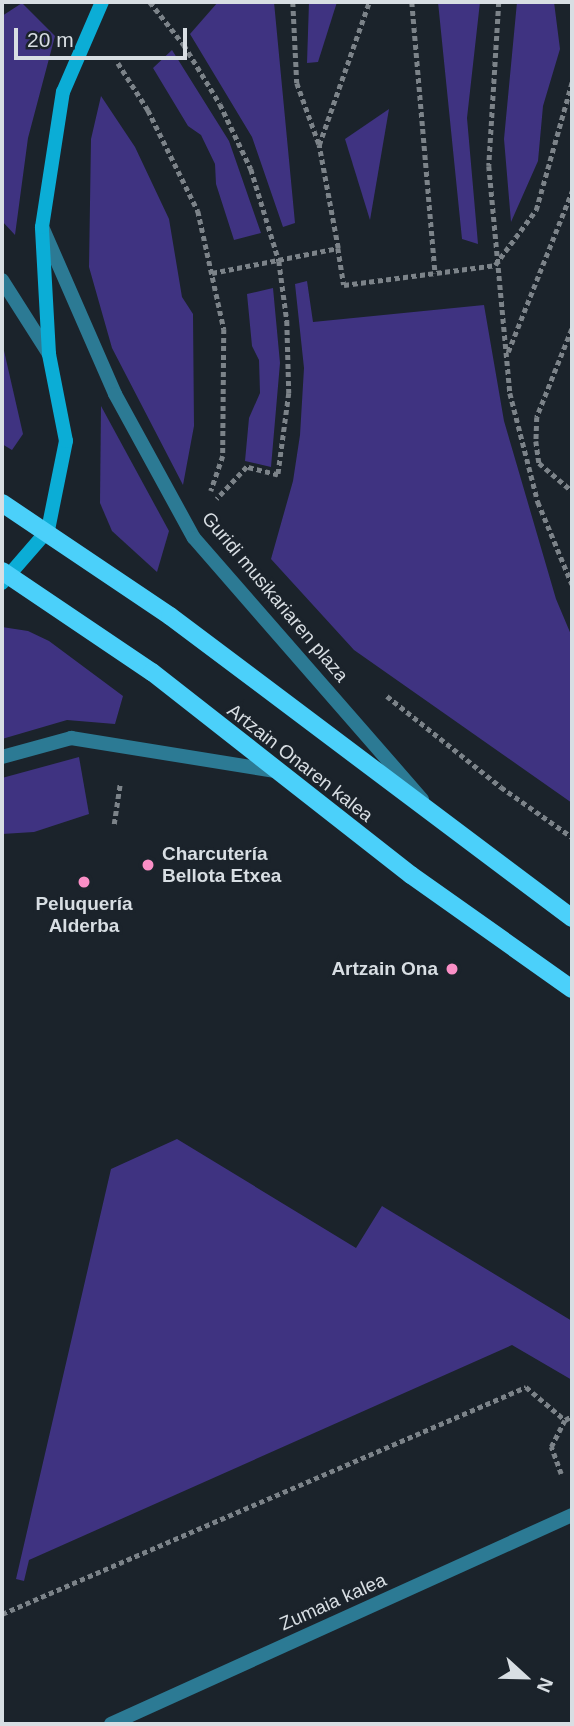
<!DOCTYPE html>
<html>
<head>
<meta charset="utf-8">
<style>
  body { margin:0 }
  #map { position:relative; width:574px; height:1726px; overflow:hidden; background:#1b232b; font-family:Arial,sans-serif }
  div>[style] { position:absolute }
  .green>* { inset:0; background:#3f3381 }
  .path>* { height:4.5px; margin-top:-2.25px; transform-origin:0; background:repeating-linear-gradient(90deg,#7c8389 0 5px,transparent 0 8.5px) }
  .street>* { height:14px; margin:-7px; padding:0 7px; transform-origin:7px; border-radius:7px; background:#2c7a94 }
  .secondary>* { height:14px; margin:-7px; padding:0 7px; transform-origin:7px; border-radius:7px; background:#0badd6 }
  .primary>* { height:18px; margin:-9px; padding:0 9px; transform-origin:9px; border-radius:9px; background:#4bd0fa }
  .dots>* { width:19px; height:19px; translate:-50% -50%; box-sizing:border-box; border:4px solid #1b232b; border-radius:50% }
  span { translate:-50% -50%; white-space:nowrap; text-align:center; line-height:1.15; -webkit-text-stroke:6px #1b232b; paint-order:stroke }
  .street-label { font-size:19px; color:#d8dee3 }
  .poi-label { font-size:19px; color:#d8dee3; font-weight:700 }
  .left { translate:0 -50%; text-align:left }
  .right { translate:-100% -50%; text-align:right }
  .frame { position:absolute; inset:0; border:4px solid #d8dee3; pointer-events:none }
  .north { position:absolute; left:490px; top:1642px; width:70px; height:70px; -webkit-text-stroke:5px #1b232b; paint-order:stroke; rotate:112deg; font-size:19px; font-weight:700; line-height:28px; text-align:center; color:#d8dee3 }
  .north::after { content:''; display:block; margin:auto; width:24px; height:32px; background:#d8dee3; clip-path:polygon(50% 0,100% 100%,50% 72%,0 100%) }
  .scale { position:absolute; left:14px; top:28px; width:173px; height:32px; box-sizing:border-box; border:4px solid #d8dee3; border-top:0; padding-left:9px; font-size:21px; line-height:24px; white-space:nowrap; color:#d8dee3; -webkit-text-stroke:5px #1b232b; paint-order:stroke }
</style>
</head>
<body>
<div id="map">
  <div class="green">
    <div style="clip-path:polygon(218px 2px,274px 2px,295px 223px,283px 227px,252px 137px,190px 34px)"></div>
    <div style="clip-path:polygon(309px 2px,337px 2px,318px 62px,307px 63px)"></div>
    <div style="clip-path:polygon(438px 2px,480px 2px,467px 118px,478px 244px,462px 239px)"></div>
    <div style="clip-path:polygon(517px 2px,554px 2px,560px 49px,543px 106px,538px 161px,511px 222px,504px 139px)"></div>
    <div style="clip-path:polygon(22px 3px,55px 36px,28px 138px,15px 235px,2px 221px,2px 16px)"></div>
    <div style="clip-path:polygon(172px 50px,229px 141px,261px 233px,234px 240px,216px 184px,215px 164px,201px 135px,188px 126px,153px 68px)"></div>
    <div style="clip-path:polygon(101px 96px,135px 147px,169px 219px,182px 297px,193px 314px,194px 426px,183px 485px,112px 348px,89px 267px,91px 139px)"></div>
    <div style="clip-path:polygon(389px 109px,370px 220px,345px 139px)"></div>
    <div style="clip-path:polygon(307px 281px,313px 322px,484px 305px,504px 421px,556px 599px,572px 637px,572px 803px,354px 650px,271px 559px,293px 481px,300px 435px,304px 368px,295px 284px)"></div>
    <div style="clip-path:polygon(273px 288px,280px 363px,271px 467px,245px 461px,249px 418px,260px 393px,259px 360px,252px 346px,247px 294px)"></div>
    <div style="clip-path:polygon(2px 342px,23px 434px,12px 450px,2px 444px)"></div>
    <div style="clip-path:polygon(101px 406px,169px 531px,157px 572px,112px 531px,100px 503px)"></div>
    <div style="clip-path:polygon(2px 627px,28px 631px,49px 641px,123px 696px,115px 724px,67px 720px,2px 739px)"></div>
    <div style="clip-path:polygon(79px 757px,89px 814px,34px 832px,2px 834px,2px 778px)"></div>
    <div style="clip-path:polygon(177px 1139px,356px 1248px,382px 1206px,572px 1321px,572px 1380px,512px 1345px,29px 1560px,24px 1581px,16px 1579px,111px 1169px)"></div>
  </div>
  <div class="path">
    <div style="left:150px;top:2px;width:55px;rotate:51.7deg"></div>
    <div style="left:184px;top:45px;width:69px;rotate:58.6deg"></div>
    <div style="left:220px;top:104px;width:72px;rotate:64.5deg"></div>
    <div style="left:251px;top:169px;width:96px;rotate:73.1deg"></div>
    <div style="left:279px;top:261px;width:61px;rotate:82.4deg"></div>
    <div style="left:287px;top:321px;width:72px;rotate:88.4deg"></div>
    <div style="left:289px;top:393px;width:83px;rotate:97.6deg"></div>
    <div style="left:278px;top:475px;width:32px;rotate:-166deg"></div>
    <div style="left:247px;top:467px;width:44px;rotate:133.2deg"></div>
    <div style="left:293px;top:2px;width:81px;rotate:87.2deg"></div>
    <div style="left:297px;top:83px;width:65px;rotate:70.2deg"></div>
    <div style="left:412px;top:2px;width:272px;rotate:85.1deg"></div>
    <div style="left:499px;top:2px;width:164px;rotate:93.5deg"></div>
    <div style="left:489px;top:166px;width:228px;rotate:84.7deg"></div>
    <div style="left:510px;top:393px;width:113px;rotate:75.6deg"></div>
    <div style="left:538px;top:502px;width:89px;rotate:67.5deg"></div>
    <div style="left:118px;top:63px;width:56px;rotate:57.4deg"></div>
    <div style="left:148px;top:110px;width:113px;rotate:63.7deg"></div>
    <div style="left:198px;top:211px;width:121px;rotate:77.6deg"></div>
    <div style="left:224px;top:329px;width:127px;rotate:90.5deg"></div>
    <div style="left:223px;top:456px;width:37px;rotate:109deg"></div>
    <div style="left:338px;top:248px;width:105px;rotate:-100.5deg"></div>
    <div style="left:319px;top:145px;width:151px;rotate:-70.7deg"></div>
    <div style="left:212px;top:273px;width:128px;rotate:-11.2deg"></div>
    <div style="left:338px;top:248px;width:37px;rotate:81deg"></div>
    <div style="left:344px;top:285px;width:152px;rotate:-7.5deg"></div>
    <div style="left:495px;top:265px;width:69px;rotate:-53.3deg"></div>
    <div style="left:536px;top:210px;width:133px;rotate:-74.3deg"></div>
    <div style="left:572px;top:329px;width:95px;rotate:111.7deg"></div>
    <div style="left:537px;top:417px;width:24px;rotate:92deg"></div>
    <div style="left:536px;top:441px;width:22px;rotate:82deg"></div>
    <div style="left:539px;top:463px;width:43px;rotate:40.3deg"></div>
    <div style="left:508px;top:352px;width:173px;rotate:-68.3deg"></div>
    <div style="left:387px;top:696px;width:146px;rotate:38.6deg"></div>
    <div style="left:501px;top:787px;width:87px;rotate:35.2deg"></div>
    <div style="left:114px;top:824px;width:40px;rotate:-81.5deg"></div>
    <div style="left:561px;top:1474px;width:29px;rotate:-110deg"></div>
    <div style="left:551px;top:1447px;width:30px;rotate:-63deg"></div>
    <div style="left:2px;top:1614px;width:571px;rotate:-23.42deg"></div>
    <div style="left:526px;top:1387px;width:51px;rotate:40.2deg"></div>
    <div style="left:565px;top:1420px;width:8px;rotate:-30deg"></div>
  </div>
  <div class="street">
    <div style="left:43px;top:229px;width:180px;rotate:66.4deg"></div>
    <div style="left:115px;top:394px;width:164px;rotate:61.3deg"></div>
    <div style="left:194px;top:538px;width:347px;rotate:48.9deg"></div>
    <div style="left:2px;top:280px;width:88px;rotate:57.6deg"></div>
    <div style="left:2px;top:757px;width:72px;rotate:-15.4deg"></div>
    <div style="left:71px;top:738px;width:207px;rotate:9.2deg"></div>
    <div style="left:111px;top:1724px;width:506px;rotate:-24.39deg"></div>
  </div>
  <div class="secondary">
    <div style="left:2px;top:583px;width:70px;rotate:-49deg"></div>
    <div style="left:48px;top:530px;width:91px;rotate:-78.6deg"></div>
    <div style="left:66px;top:441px;width:89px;rotate:-101.1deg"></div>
    <div style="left:49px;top:354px;width:127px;rotate:-93.2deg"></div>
    <div style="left:42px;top:227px;width:137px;rotate:-81.2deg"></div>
    <div style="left:63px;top:92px;width:98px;rotate:-66.6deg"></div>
  </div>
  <div class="primary">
    <div style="left:2px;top:503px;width:202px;rotate:33.9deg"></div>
    <div style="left:170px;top:616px;width:503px;rotate:36.92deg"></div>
    <div style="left:2px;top:571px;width:181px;rotate:34deg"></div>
    <div style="left:152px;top:672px;width:329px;rotate:38.1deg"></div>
    <div style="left:411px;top:875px;width:197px;rotate:35.3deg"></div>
  </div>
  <div class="dots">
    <div style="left:148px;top:865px;background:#fa8fc6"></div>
    <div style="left:84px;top:882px;background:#fa8fc6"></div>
    <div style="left:452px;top:969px;background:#fa8fc6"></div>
  </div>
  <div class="street-label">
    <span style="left:275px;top:597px;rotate:50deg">Guridi musikariaren plaza</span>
    <span style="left:300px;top:763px;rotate:38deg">Artzain Onaren kalea</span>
    <span style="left:333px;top:1602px;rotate:-24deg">Zumaia kalea</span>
  </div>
  <div class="poi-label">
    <span class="left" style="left:162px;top:865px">Charcutería<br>Bellota Etxea</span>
    <span style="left:84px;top:915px">Peluquería<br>Alderba</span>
    <span class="right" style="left:438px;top:969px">Artzain Ona</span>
  </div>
  <div class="frame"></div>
  <div class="north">N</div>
  <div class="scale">20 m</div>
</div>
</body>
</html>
